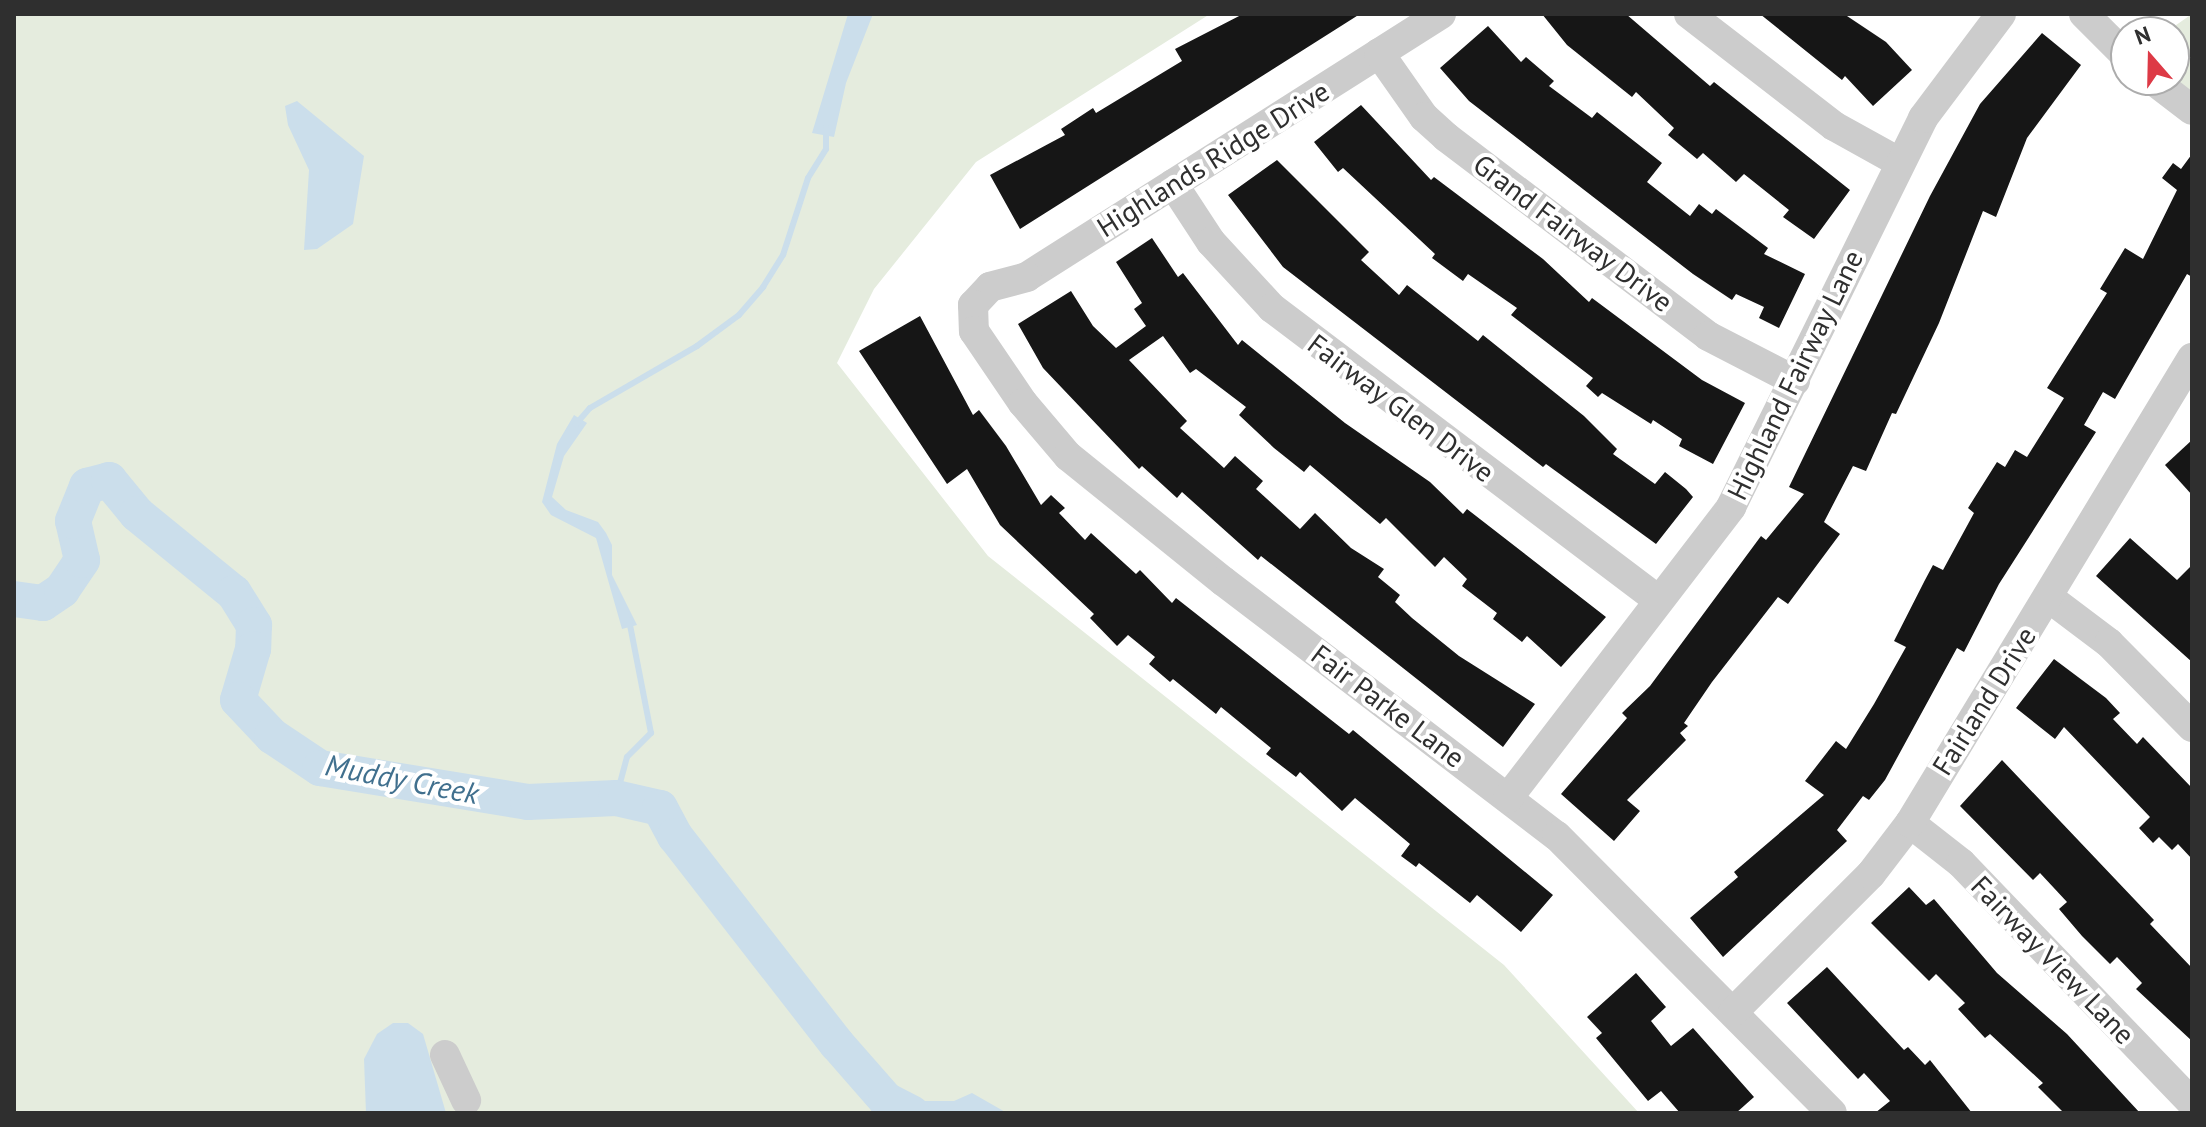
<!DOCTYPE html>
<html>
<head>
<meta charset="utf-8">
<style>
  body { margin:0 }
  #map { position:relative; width:2206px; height:1127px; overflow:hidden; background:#fff; font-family:"PT Sans",sans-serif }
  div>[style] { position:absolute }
  .green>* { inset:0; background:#e5ecde }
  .water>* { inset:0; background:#cbdeeb }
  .stream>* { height:6px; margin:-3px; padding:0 3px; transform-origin:3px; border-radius:3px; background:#cbdeeb }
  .river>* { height:36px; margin:-18px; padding:0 18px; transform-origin:18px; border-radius:18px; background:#cbdeeb }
  .building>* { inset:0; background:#161616 }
  .minor>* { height:30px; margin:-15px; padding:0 15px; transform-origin:15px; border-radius:15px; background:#ccc }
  span { translate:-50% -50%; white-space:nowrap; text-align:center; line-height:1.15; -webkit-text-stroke:8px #fff; paint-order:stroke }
  .street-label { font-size:28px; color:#2f2f2f }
  .water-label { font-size:30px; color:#41708e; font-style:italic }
  .frame { position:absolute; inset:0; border:16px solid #2f2f2f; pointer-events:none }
  .north { position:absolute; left:2110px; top:16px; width:80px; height:80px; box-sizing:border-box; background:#fff; border:2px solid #acacac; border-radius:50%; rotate:340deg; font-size:22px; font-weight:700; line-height:32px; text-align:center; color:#2f2f2f }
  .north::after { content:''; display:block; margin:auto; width:28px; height:36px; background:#dd3a46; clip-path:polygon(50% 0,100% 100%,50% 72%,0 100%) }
</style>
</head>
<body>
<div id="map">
  <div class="green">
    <div style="clip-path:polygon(14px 14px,1210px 14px,976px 162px,874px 289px,837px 363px,988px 556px,1504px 965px,1639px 1113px,14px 1113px)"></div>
    <div style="clip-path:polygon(2192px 14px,2192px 96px,2174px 80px,2174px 32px,2166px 32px)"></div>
  </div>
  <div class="water">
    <div style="clip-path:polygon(848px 14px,873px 14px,846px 83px,834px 137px,812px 133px)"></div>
    <div style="clip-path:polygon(297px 101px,364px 156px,353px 224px,317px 249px,304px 250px,309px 170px,288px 125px,285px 106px)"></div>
    <div style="clip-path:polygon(574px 415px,587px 423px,564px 456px,552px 497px,566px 510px,598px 522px,606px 533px,612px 545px,612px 575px,637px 625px,622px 629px,596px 538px,551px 515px,542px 502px,557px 444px)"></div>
    <div style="clip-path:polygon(393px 1023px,408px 1023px,423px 1034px,446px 1113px,366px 1113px,364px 1059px,377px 1034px)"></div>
    <div style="clip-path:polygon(849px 1036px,885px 1085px,908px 1101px,954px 1101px,972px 1093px,1007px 1113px,882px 1113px,867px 1105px,824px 1051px)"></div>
  </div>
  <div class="stream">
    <div style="left:576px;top:424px;width:21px;rotate:-49deg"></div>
    <div style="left:590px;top:408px;width:124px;rotate:-30.1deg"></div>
    <div style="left:697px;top:346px;width:52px;rotate:-36.4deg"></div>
    <div style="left:739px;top:315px;width:37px;rotate:-49deg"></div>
    <div style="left:763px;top:287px;width:38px;rotate:-58deg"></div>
    <div style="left:783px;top:255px;width:81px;rotate:-72deg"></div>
    <div style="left:808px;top:178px;width:34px;rotate:-58deg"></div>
    <div style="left:826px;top:149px;width:21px;rotate:-90deg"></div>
    <div style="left:616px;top:798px;width:42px;rotate:-75deg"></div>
    <div style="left:627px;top:757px;width:34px;rotate:-45deg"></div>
    <div style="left:651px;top:733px;width:115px;rotate:-101deg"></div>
  </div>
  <div class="river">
    <div style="left:14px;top:599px;width:29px;rotate:8deg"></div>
    <div style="left:43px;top:603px;width:23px;rotate:-34deg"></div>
    <div style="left:62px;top:590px;width:36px;rotate:-56deg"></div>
    <div style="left:82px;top:560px;width:40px;rotate:-103deg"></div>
    <div style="left:73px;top:521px;width:38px;rotate:-68deg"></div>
    <div style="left:87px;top:486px;width:23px;rotate:-15deg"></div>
    <div style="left:109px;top:480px;width:44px;rotate:50.5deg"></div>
    <div style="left:137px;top:514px;width:125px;rotate:39.2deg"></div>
    <div style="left:234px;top:593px;width:38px;rotate:58deg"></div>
    <div style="left:254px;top:625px;width:24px;rotate:92deg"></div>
    <div style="left:253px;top:649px;width:53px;rotate:106.4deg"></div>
    <div style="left:238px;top:700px;width:50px;rotate:46.6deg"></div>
    <div style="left:272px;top:736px;width:58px;rotate:33.7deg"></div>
    <div style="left:320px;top:768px;width:211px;rotate:9.3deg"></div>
    <div style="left:528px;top:802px;width:88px;rotate:-2.6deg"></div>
    <div style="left:616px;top:798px;width:45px;rotate:12.8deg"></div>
    <div style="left:660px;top:808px;width:32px;rotate:62deg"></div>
    <div style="left:675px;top:836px;width:264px;rotate:52.1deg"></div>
    <div style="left:837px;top:1044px;width:74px;rotate:48.8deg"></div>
    <div style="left:886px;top:1100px;width:29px;rotate:27deg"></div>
  </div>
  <div class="building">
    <div style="clip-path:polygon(1243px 14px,1360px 14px,1020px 229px,990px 175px,1065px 135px,1061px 129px,1093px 108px,1096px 113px,1182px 61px,1175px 49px)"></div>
    <div style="clip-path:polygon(1542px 14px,1626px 14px,1710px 86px,1714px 82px,1850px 190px,1814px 239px,1783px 217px,1789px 210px,1744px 174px,1736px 182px,1703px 153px,1697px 159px,1668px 135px,1674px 128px,1636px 92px,1632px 97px,1567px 45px)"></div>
    <div style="clip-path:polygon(1760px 14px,1844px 14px,1886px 42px,1912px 70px,1873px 106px,1845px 76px,1842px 80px)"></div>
    <div style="clip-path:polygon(1488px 26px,1521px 62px,1526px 57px,1554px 81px,1549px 86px,1592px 118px,1597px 112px,1662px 163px,1647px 182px,1690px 216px,1699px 204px,1712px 214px,1716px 209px,1768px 248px,1764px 254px,1805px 274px,1779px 328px,1759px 318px,1764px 307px,1736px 294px,1732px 300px,1693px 274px,1469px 101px,1440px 68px)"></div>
    <div style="clip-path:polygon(2042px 33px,2081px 65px,2027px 138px,1996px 217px,1983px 211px,1939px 323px,1896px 414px,1892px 413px,1866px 471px,1853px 466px,1824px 522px,1840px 534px,1788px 604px,1778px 597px,1712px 682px,1684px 723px,1688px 726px,1680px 733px,1686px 740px,1627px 800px,1640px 811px,1614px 841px,1561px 794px,1627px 718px,1622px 713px,1650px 686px,1761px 536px,1766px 540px,1804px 494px,1789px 487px,1930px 196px,1980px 104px)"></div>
    <div style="clip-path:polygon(1361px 105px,1431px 180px,1434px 177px,1543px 259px,1589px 302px,1592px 298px,1702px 380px,1745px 403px,1713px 464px,1679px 446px,1682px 439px,1653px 420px,1651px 424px,1602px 393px,1598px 397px,1586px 386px,1593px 378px,1511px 315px,1517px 308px,1468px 274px,1463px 281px,1432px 258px,1435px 254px,1343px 168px,1338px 172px,1314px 142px)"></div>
    <div style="clip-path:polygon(2192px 154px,2192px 277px,2187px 274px,2115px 399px,2103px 392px,2084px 425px,2096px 432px,1999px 584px,1964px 652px,1957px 648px,1885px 780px,1869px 800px,1863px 796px,1837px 830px,1847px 841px,1723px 957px,1690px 918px,1738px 877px,1734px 872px,1824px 795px,1805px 781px,1836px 741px,1846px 749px,1874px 704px,1906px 647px,1894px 641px,1925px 580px,1933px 565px,1943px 570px,1974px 513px,1968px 508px,1997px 462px,2005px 467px,2015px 450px,2027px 457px,2064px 398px,2047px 388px,2107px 293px,2100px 289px,2125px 248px,2143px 259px,2177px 190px,2162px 178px,2173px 163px,2181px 169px)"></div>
    <div style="clip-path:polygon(1277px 160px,1369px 252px,1361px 260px,1399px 295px,1407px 285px,1478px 341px,1483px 335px,1584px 416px,1617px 449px,1613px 454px,1655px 484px,1665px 472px,1686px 489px,1693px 497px,1656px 544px,1546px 464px,1543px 467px,1283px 267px,1228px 195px)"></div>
    <div style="clip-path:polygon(1152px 238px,1178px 277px,1183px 273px,1238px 345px,1242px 340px,1345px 423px,1430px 482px,1463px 514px,1467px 509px,1606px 617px,1561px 667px,1527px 636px,1522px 642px,1493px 619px,1497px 613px,1462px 586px,1467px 579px,1444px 557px,1435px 567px,1386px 518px,1380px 524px,1310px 465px,1304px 472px,1274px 448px,1239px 415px,1246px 407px,1196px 369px,1190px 373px,1163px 336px,1129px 360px,1187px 421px,1180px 428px,1224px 468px,1235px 456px,1263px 481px,1256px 489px,1300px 529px,1315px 513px,1351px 548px,1384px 569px,1378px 577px,1400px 595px,1395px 602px,1412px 618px,1459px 656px,1535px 704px,1503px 747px,1261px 556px,1258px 560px,1182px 492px,1177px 498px,1142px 466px,1139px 469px,1043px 368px,1018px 324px,1071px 291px,1093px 326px,1116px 348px,1146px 326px,1134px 309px,1142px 303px,1116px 262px)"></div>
    <div style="clip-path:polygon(920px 316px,973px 415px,979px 410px,1006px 446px,1041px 505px,1051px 495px,1065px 508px,1059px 513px,1085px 540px,1091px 533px,1136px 574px,1140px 570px,1172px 603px,1176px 598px,1349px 734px,1353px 730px,1553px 895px,1521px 932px,1477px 895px,1470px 903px,1419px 863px,1416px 867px,1401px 856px,1410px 844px,1355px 798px,1342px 811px,1300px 772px,1296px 777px,1266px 754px,1271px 748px,1221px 707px,1216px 714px,1173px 679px,1170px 682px,1149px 664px,1155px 657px,1128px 635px,1117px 646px,1090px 618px,1094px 614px,1000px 525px,967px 469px,947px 484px,859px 351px)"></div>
    <div style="clip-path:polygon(2192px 440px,2192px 495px,2165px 465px)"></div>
    <div style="clip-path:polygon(2130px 538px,2177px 580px,2192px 565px,2192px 662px,2096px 576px)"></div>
    <div style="clip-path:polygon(2054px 659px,2106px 698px,2120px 713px,2113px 719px,2137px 744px,2143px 737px,2192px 788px,2192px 859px,2178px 844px,2172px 850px,2159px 837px,2153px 843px,2139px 828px,2150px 817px,2064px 727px,2055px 739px,2016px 708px)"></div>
    <div style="clip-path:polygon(2002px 760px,2154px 920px,2150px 924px,2192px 968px,2192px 1041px,2136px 989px,2142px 983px,2117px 957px,2110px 964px,2082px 936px,2059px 909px,2067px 902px,2040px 873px,2033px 880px,1960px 806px)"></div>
    <div style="clip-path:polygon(1909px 887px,1926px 905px,1934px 899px,1997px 973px,2067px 1034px,2140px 1113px,2064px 1113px,2038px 1087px,2043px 1083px,1990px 1034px,1985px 1038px,1958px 1009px,1965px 1003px,1936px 974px,1929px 981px,1871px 923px)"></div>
    <div style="clip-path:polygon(1827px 967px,1904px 1050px,1908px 1047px,1925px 1065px,1930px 1060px,1972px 1113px,1875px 1113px,1890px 1101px,1864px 1073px,1858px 1079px,1787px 1003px)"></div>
    <div style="clip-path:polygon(1636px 973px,1666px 1007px,1651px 1021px,1671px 1046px,1693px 1028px,1754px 1097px,1736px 1113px,1680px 1113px,1661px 1091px,1648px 1101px,1596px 1038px,1602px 1033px,1587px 1017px)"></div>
  </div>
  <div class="minor">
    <div style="left:1441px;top:14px;width:490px;rotate:147.6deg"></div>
    <div style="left:1027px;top:277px;width:38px;rotate:165deg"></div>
    <div style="left:990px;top:287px;width:25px;rotate:133deg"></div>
    <div style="left:973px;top:305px;width:26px;rotate:88deg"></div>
    <div style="left:974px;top:331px;width:87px;rotate:55.8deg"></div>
    <div style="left:1023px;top:403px;width:70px;rotate:49.7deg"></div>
    <div style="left:1068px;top:456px;width:199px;rotate:38.9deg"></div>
    <div style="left:1223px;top:581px;width:420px;rotate:37.4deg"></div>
    <div style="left:1557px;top:836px;width:390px;rotate:45.2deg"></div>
    <div style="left:1689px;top:14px;width:183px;rotate:37.7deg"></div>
    <div style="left:1834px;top:126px;width:74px;rotate:29deg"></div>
    <div style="left:2084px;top:14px;width:59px;rotate:45deg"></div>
    <div style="left:1379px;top:53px;width:78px;rotate:54.9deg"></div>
    <div style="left:1424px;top:117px;width:30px;rotate:42deg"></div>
    <div style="left:1446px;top:137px;width:329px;rotate:37.2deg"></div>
    <div style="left:1708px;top:336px;width:98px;rotate:27.3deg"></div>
    <div style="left:2153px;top:80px;width:49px;rotate:37.6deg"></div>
    <div style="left:1173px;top:184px;width:69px;rotate:56.8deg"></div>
    <div style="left:1211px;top:242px;width:90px;rotate:47.3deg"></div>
    <div style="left:1272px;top:308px;width:485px;rotate:37.1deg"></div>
    <div style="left:2048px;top:597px;width:76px;rotate:37deg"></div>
    <div style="left:2109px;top:643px;width:118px;rotate:45.3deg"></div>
    <div style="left:1508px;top:798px;width:367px;rotate:-52.5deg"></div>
    <div style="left:1731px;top:507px;width:434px;rotate:-63.7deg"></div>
    <div style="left:1923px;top:118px;width:130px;rotate:-53.1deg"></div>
    <div style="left:1910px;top:823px;width:65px;rotate:38.1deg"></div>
    <div style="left:1961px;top:863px;width:333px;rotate:46.1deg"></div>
    <div style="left:1733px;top:1012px;width:195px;rotate:-45deg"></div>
    <div style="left:1871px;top:874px;width:64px;rotate:-52.6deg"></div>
    <div style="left:1910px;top:823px;width:544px;rotate:-58.77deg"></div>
    <div style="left:445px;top:1055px;width:50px;rotate:65deg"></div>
  </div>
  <div class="street-label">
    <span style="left:1213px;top:159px;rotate:-32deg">Highlands Ridge Drive</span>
    <span style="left:1573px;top:233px;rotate:37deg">Grand Fairway Drive</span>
    <span style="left:1795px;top:375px;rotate:-64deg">Highland Fairway Lane</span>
    <span style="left:1401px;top:408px;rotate:37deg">Fairway Glen Drive</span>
    <span style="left:1984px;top:701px;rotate:-58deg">Fairland Drive</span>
    <span style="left:1388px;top:706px;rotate:37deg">Fair Parke Lane</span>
    <span style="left:2053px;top:960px;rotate:46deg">Fairway View Lane</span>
  </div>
  <div class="water-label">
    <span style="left:402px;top:779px;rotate:11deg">Muddy Creek</span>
  </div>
  <div class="frame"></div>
  <div class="north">N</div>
</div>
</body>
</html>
